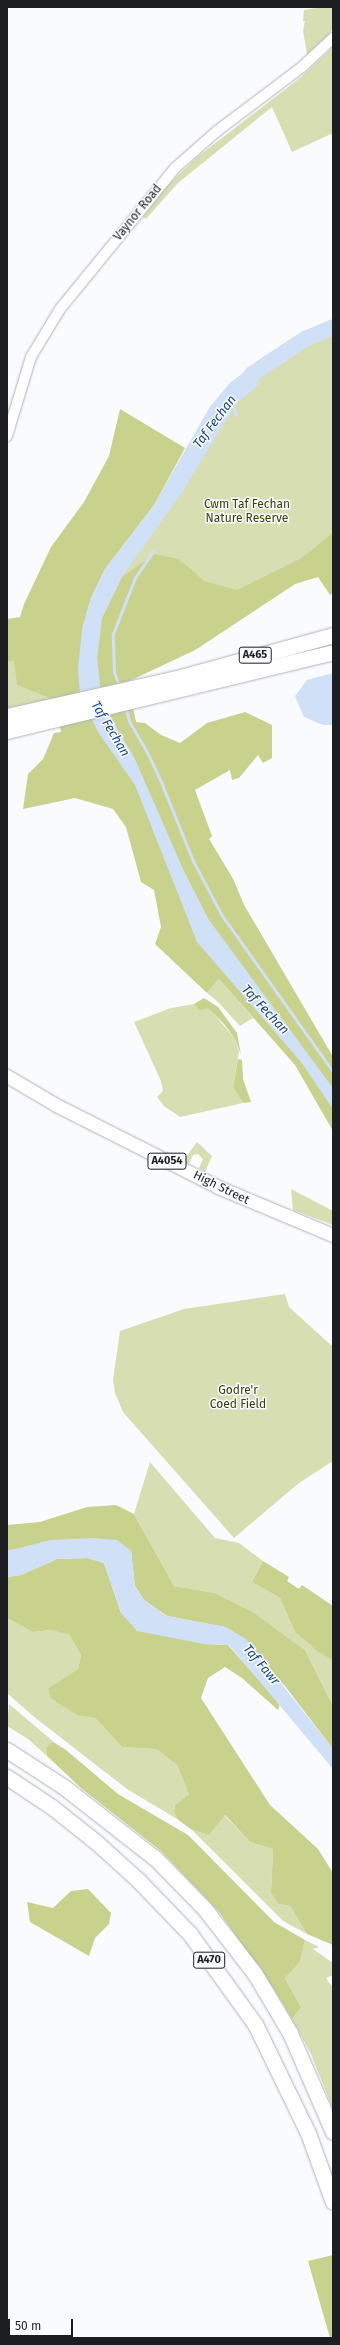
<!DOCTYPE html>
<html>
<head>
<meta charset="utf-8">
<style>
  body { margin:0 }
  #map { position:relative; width:340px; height:2345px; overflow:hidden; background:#f9fbfe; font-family:"Fira Sans",sans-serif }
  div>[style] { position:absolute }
  .green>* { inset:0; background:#d7deb2 }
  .forest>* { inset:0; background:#c8d28d }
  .water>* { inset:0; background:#d0e0f7 }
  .stream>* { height:2.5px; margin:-1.25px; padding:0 1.25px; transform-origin:1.25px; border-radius:1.25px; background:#d0e0f7 }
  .river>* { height:16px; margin:-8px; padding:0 8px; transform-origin:8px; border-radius:8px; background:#d0e0f7 }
  .roads { filter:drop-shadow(0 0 1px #b0b2ba) drop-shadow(0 0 1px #b0b2ba) }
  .minor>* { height:10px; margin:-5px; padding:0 5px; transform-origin:5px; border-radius:5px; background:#fff }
  .major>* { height:13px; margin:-6.5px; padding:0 6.5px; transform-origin:6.5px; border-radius:6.5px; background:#fff }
  .highway>* { height:15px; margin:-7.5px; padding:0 7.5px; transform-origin:7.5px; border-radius:7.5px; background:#fff }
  span { translate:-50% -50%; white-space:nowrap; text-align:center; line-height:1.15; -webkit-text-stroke:3px #f9fbfe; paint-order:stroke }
  .shield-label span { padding:1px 3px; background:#f9fbfe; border:1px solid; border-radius:3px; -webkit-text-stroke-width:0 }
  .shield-label { font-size:11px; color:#1d1e21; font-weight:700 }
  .street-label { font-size:12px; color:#1d1e21 }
  .park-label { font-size:12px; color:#393e08 }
  .water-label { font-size:13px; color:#164385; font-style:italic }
  .frame { position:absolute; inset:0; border:8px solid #1d1e21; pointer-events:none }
  .scale { position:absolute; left:8px; top:2319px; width:65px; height:18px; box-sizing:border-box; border:2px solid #1d1e21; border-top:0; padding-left:5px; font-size:12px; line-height:14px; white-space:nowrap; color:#1d1e21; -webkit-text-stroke:3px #f9fbfe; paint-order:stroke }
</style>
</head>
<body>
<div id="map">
  <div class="green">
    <div style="clip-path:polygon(322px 7px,333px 7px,333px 27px,329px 35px,307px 54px,303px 31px,305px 21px,303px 21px,304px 10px)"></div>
    <div style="clip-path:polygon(333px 47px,333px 133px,292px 152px,272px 107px,178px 183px,146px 219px,143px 217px,166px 187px,196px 158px,300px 78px)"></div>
    <div style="clip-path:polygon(333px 321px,333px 559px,195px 650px,127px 682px,136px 722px,212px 836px,209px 839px,233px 879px,244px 905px,333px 1057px,78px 669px,154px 505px,210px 407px,230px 383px,254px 365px,292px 340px)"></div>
    <div style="clip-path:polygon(7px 661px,14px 661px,53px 699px,7px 710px)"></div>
    <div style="clip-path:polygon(219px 979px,253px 1018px,240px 1026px,218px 1002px,207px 993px)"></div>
    <div style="clip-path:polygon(194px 1004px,199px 1011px,208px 1007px,235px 1039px,239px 1052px,233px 1087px,243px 1103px,180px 1117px,164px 1106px,157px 1097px,163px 1091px,161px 1081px,134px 1022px,171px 1008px)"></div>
    <div style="clip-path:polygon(197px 1142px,212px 1156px,205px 1172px,199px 1168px,203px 1159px,198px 1154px,193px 1155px,189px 1164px,183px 1161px)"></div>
    <div style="clip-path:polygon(291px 1189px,333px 1211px,333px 1225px,293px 1210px)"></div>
    <div style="clip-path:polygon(285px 1294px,289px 1307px,333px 1347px,333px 1461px,299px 1483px,234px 1538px,123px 1412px,115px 1393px,113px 1380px,120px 1331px,184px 1309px)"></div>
    <div style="clip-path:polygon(150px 1462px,215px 1538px,239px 1543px,263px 1561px,252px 1582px,280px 1598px,295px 1632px,319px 1653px,333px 1660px,333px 1706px,305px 1650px,253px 1612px,215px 1593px,174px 1586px,134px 1514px)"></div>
    <div style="clip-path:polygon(7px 1618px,33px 1632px,51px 1630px,71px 1635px,81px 1655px,78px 1669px,48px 1688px,50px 1698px,77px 1714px,95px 1718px,122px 1747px,156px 1749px,177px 1765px,189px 1794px,175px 1805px,174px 1812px,177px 1819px,127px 1789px,33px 1716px,7px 1693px)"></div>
    <div style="clip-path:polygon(9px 1704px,55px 1743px,50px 1743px,46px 1748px,47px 1756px,28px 1739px,7px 1726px)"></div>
    <div style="clip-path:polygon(224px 1815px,250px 1842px,273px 1849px,271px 1893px,278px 1904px,290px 1906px,307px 1934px,283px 1921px,192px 1830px,209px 1835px)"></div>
    <div style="clip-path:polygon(305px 1940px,319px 1947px,313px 1949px,333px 1963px,333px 1975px,326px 1978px,333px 1988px,333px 2109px,311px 2054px,292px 2019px,301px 2007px,285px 1978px,300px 1962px)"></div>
  </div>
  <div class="forest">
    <div style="clip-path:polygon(120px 409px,185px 448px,154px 505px,105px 569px,91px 598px,82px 630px,100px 687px,97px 658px,102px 618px,122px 577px,155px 554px,179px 559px,204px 581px,237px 590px,300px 559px,333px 533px,333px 593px,330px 595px,318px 577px,295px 584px,195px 650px,127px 682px,136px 722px,145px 723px,161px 735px,180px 743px,207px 723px,245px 712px,272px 725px,272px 758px,263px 763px,258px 755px,239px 778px,232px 780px,230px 770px,195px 790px,212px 836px,209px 839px,233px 879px,244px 905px,333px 1057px,333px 1131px,295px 1065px,219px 979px,207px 993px,155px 944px,161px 927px,154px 890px,141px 882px,126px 827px,113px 809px,75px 798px,23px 809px,28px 774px,43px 759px,54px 733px,61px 732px,53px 699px,17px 685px,14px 661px,7px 661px,7px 619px,20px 617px,24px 604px,51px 547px,84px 502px,109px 456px)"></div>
    <div style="clip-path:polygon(204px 998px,218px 1007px,237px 1033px,241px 1055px,235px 1039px,224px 1024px,208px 1008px,199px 1011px,194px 1004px)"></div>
    <div style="clip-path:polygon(238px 1059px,242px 1060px,243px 1079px,251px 1102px,243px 1103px,233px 1087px)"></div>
    <div style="clip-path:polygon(116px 1505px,134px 1514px,174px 1586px,215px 1593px,253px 1612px,305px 1650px,333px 1706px,333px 1749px,285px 1686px,225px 1627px,167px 1616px,144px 1600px,135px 1586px,131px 1551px,7px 1551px,7px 1525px,40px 1522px,87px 1507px)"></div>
    <div style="clip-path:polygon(88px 1558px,104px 1563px,121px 1613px,204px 1644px,228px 1645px,280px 1704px,278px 1710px,242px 1678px,225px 1667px,208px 1678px,201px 1698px,270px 1805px,318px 1849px,333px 1873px,333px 1945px,307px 1934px,290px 1906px,278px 1904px,271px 1893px,273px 1849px,250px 1842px,225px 1815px,209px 1835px,192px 1830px,177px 1819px,174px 1812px,175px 1805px,189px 1794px,177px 1765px,156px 1749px,122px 1747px,95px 1718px,77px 1715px,50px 1698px,48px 1688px,78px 1669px,81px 1655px,70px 1635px,51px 1630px,33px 1632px,7px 1618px,7px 1577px,21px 1575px,57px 1559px)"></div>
    <div style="clip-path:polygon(263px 1561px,289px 1577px,287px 1581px,299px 1589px,302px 1585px,333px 1606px,333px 1660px,319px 1653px,295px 1632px,280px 1598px,252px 1582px)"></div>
    <div style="clip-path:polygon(50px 1743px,55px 1743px,66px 1750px,118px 1794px,188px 1835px,274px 1922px,305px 1940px,300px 1962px,285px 1978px,301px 2007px,292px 2019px,274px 1989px,219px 1912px,161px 1851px,81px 1788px,47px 1756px,46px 1748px)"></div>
    <div style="clip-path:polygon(88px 1889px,111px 1913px,109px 1924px,95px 1938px,89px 1956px,30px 1922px,27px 1902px,53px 1908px,71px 1891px)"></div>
    <div style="clip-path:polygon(333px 2255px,333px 2338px,330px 2338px,308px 2261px)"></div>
  </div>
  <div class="water">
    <div style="clip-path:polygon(254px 365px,260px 383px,236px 404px,181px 494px,122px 577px,102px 618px,97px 658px,102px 703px,134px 757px,183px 869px,209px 920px,333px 1088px,333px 1109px,301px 1062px,197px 942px,135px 785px,98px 732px,80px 694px,78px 669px,82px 630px,91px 598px,105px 569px,154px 505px,210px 407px,230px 383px)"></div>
    <div style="clip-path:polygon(333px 673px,333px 725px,323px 725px,304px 717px,295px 696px,307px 680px)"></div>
    <div style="clip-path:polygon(90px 1538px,117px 1540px,131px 1551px,135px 1586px,144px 1600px,166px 1616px,226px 1627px,246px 1639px,333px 1749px,333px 1769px,229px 1645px,204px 1644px,137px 1631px,121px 1613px,104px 1563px,88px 1558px,57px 1559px,21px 1575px,7px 1577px,7px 1551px,51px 1540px)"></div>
  </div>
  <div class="stream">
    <div style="left:233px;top:406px;width:9px;rotate:69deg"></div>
    <div style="left:119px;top:686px;width:15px;rotate:-110deg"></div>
    <div style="left:114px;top:672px;width:38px;rotate:-92deg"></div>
    <div style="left:113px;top:634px;width:60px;rotate:-68.6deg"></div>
    <div style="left:135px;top:578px;width:32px;rotate:-56deg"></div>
    <div style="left:126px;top:708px;width:15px;rotate:74deg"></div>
    <div style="left:130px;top:722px;width:34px;rotate:60deg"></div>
    <div style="left:147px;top:751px;width:38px;rotate:65deg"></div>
    <div style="left:163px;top:786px;width:80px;rotate:67.9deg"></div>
    <div style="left:193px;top:860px;width:62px;rotate:62.2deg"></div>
    <div style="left:222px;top:915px;width:191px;rotate:54.6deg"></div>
  </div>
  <div class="river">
    <div style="left:242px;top:387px;width:16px;rotate:-52deg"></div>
    <div style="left:252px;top:374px;width:64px;rotate:-33.4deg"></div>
    <div style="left:305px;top:339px;width:30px;rotate:-23deg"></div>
  </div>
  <div class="roads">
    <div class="minor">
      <div style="left:7px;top:436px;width:83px;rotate:-73.1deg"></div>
      <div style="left:31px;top:357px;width:56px;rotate:-58.9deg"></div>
      <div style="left:60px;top:309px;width:43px;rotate:-50.7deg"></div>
      <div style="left:87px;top:276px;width:139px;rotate:-50.8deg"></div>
      <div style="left:175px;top:168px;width:56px;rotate:-41.4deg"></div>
      <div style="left:217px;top:131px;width:106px;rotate:-37deg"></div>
      <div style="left:302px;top:67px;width:42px;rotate:-43.1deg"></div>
    </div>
    <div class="major">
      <div style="left:7px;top:1076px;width:57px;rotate:30.6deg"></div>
      <div style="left:56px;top:1105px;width:182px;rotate:26.8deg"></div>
      <div style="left:218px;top:1187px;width:125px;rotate:22.7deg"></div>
    </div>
    <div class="highway">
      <div style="left:7px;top:716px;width:174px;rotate:-12.6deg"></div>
      <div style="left:177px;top:678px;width:162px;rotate:-15.4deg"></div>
      <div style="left:7px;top:731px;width:335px;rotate:-13.6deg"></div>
      <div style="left:7px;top:1750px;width:68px;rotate:33deg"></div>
      <div style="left:64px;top:1787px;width:115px;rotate:38deg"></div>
      <div style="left:155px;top:1858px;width:70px;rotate:45.6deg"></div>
      <div style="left:204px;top:1908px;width:83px;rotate:52.3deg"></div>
      <div style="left:255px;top:1974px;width:69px;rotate:59.3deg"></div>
      <div style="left:290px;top:2033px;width:108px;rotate:66.5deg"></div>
      <div style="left:7px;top:1777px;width:54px;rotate:33.7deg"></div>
      <div style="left:52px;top:1807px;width:56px;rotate:38.5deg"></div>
      <div style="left:96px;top:1842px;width:57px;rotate:42.1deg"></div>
      <div style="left:138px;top:1880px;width:75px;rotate:46.1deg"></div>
      <div style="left:190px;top:1934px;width:111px;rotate:54.2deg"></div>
      <div style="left:255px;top:2024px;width:121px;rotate:64.1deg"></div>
      <div style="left:308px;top:2133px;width:73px;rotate:70.1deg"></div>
    </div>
  </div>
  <div class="shield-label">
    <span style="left:255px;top:655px">A465</span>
    <span style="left:167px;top:1161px">A4054</span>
    <span style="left:209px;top:1960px">A470</span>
  </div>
  <div class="street-label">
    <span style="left:138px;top:213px;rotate:-51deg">Vaynor Road</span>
    <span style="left:221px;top:1188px;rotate:26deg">High Street</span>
  </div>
  <div class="park-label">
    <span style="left:247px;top:512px">Cwm Taf Fechan<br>Nature Reserve</span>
    <span style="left:238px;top:1398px">Godre'r<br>Coed Field</span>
  </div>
  <div class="water-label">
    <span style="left:215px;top:422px;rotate:-53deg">Taf Fechan</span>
    <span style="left:110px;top:729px;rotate:59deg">Taf Fechan</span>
    <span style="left:265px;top:1010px;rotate:47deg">Taf Fechan</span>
    <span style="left:261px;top:1665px;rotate:50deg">Taf Fawr</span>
  </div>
  <div class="frame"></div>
  <div class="scale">50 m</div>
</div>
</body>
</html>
